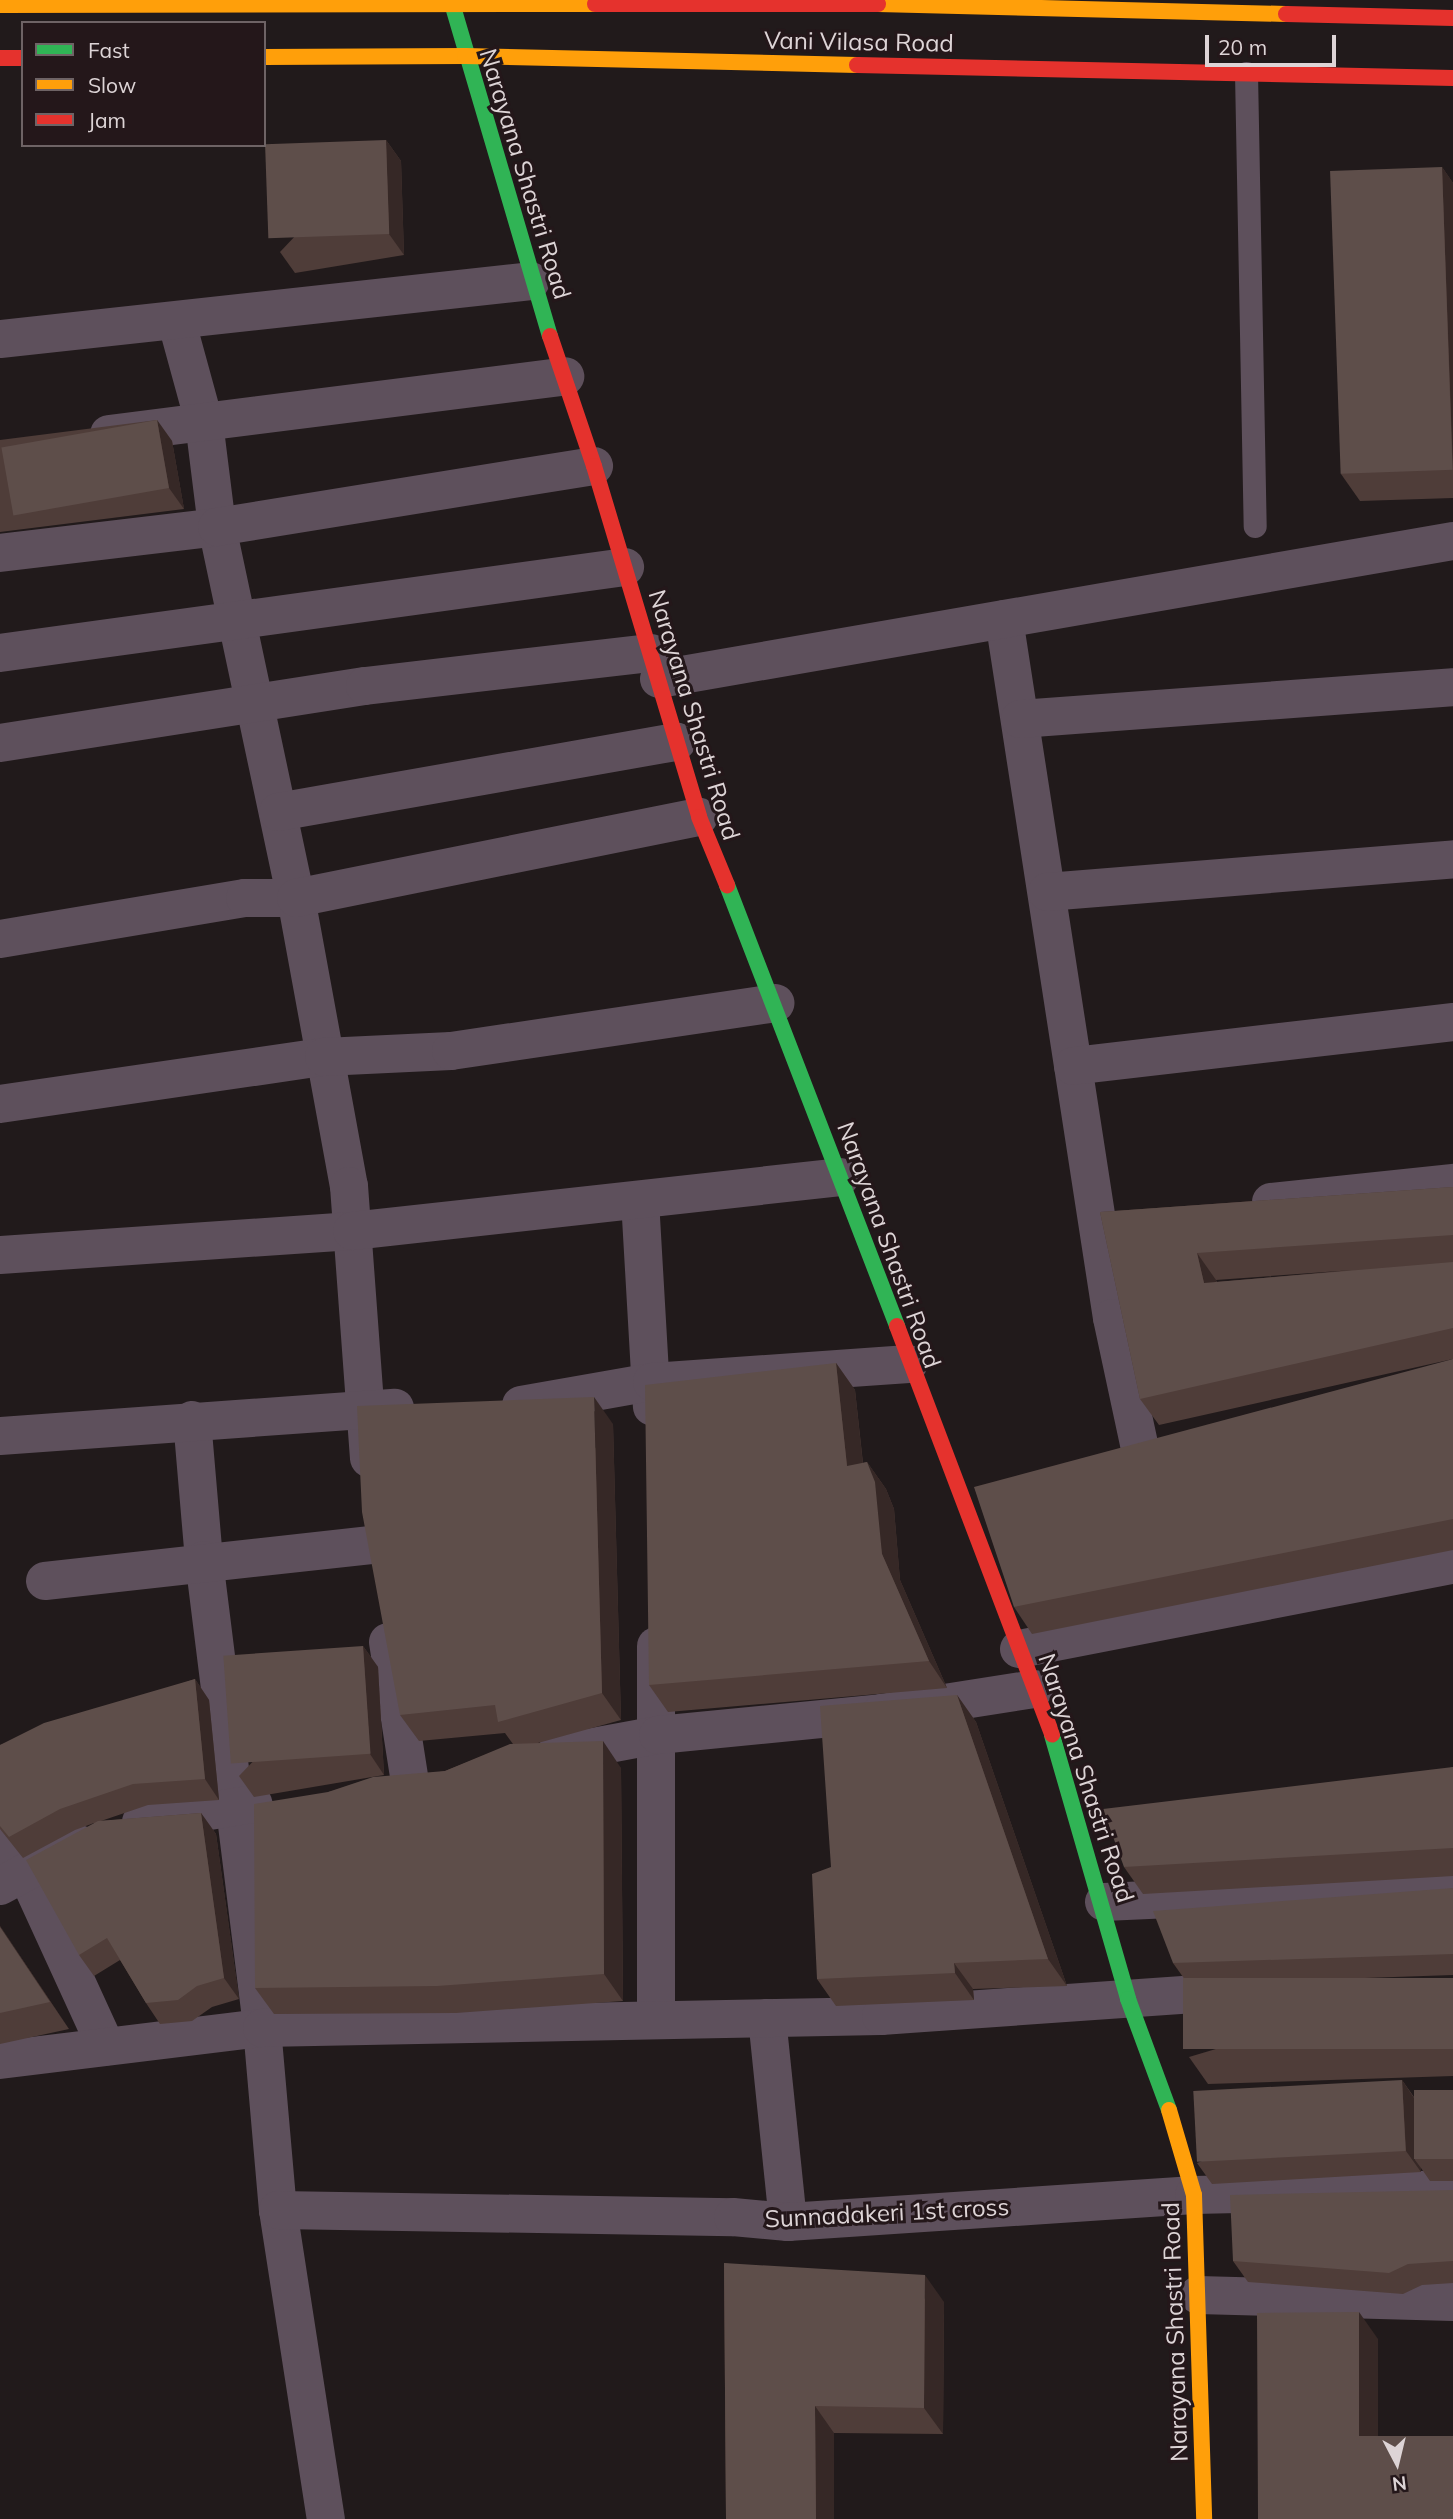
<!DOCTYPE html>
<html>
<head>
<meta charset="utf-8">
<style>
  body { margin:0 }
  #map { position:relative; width:1453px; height:2519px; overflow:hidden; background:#211a1b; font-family:Mulish,sans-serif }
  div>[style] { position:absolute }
  .lane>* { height:23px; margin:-11.5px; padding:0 11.5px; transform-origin:11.5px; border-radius:11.5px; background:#5e505c }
  .street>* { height:38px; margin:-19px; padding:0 19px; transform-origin:19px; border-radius:19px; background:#5e505c }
  .fast>* { height:16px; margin:-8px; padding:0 8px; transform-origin:8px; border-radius:8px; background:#30b455 }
  .slow>* { height:16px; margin:-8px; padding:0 8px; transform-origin:8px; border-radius:8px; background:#ff9f0a }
  .jam>* { height:16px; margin:-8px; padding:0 8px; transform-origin:8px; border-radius:8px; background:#e5322d }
  .wall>* { inset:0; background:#4f3d39 }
  .shaded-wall>* { inset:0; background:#362826 }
  .building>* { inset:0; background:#5e4e4a; transform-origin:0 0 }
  span { translate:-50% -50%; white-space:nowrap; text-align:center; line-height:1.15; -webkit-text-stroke:6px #24171a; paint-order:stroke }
  .street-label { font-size:24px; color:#ddd4d6 }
  .legend { position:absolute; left:21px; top:21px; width:245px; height:126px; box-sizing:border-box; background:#24171a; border:2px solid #6e6365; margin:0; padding:9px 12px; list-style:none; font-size:21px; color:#ddd4d6 }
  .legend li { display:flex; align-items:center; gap:14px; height:35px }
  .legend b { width:35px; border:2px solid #6e6365 }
  .north { position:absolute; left:1362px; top:2428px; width:70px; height:70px; -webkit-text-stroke:5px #24171a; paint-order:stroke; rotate:173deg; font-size:19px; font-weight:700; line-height:28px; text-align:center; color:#ddd4d6 }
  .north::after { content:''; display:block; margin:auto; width:24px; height:32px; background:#ddd4d6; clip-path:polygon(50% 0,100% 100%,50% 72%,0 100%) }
  .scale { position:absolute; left:1205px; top:35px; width:131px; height:32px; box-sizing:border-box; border:4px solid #ddd4d6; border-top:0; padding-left:9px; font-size:21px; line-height:24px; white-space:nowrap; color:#ddd4d6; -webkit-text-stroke:5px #24171a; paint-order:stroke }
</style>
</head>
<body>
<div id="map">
  <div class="lane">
    <div style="left:1246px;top:73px;width:453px;rotate:88.9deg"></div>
  </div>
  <div class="street">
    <div style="left:177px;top:323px;width:103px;rotate:74.7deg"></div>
    <div style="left:204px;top:422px;width:106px;rotate:82.9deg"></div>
    <div style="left:217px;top:527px;width:379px;rotate:78deg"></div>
    <div style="left:296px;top:898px;width:293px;rotate:79.6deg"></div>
    <div style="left:349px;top:1186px;width:273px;rotate:85.8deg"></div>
    <div style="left:0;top:339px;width:534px;rotate:-6.23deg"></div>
    <div style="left:109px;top:434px;width:460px;rotate:-7.2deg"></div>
    <div style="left:0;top:553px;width:219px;rotate:-6.8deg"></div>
    <div style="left:217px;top:527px;width:382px;rotate:-9.2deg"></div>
    <div style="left:1004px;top:619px;width:707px;rotate:81.22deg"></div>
    <div style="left:1112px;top:1318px;width:134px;rotate:77.9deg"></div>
    <div style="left:0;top:653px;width:631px;rotate:-7.83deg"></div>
    <div style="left:659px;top:679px;width:806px;rotate:-9.86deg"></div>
    <div style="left:1020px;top:719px;width:434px;rotate:-4.2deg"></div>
    <div style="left:0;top:743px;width:369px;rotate:-8.9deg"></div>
    <div style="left:365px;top:686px;width:288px;rotate:-6.6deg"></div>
    <div style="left:278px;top:812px;width:405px;rotate:-10deg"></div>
    <div style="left:1047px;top:892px;width:407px;rotate:-4.6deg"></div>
    <div style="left:0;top:939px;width:248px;rotate:-9.5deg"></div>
    <div style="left:245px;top:898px;width:51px"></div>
    <div style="left:296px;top:898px;width:411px;rotate:-11.4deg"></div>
    <div style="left:1073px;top:1066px;width:383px;rotate:-6.6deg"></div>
    <div style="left:0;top:1104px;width:327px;rotate:-8.3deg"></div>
    <div style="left:324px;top:1057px;width:127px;rotate:-2.7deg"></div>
    <div style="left:451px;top:1051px;width:328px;rotate:-8.4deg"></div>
    <div style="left:640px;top:1200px;width:207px;rotate:86.7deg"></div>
    <div style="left:1271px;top:1202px;width:183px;rotate:-6deg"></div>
    <div style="left:0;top:1255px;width:353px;rotate:-3.9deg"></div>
    <div style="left:352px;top:1231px;width:491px;rotate:-6.3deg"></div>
    <div style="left:521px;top:1405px;width:133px;rotate:-10deg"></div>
    <div style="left:652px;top:1382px;width:257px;rotate:-4deg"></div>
    <div style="left:192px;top:1420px;width:141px;rotate:85.1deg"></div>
    <div style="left:204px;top:1560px;width:472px;rotate:82.9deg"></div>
    <div style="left:262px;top:2028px;width:183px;rotate:85deg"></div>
    <div style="left:278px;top:2210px;width:313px;rotate:81.2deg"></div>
    <div style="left:0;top:1436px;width:396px;rotate:-4.1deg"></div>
    <div style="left:45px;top:1581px;width:328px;rotate:-6.3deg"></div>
    <div style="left:388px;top:1642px;width:142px;rotate:81.1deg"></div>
    <div style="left:656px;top:1646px;width:372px;rotate:90deg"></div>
    <div style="left:1019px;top:1649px;width:442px;rotate:-11deg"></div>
    <div style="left:555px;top:1754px;width:105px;rotate:-10.5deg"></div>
    <div style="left:658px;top:1735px;width:224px;rotate:-5.6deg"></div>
    <div style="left:881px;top:1713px;width:155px;rotate:-8.9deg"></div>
    <div style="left:141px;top:1822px;width:114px;rotate:-9.1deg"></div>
    <div style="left:0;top:1840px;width:41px;rotate:50.9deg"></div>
    <div style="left:26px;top:1872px;width:192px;rotate:65.4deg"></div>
    <div style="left:0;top:1886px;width:89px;rotate:-28.3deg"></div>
    <div style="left:1104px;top:1902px;width:349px;rotate:-2.6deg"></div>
    <div style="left:767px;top:2018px;width:205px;rotate:84.1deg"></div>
    <div style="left:0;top:2060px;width:264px;rotate:-7deg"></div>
    <div style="left:262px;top:2028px;width:619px;rotate:-1.11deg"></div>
    <div style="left:881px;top:2016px;width:357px;rotate:-4deg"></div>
    <div style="left:278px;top:2210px;width:455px;rotate:0.9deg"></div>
    <div style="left:733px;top:2217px;width:55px;rotate:5.2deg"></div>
    <div style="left:788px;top:2222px;width:407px;rotate:-3.8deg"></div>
    <div style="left:1194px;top:2195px;width:259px;rotate:-1.3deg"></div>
    <div style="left:1198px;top:2295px;width:255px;rotate:1.6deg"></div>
  </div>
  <div class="fast">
    <div style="left:451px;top:0;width:350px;rotate:73.6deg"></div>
    <div style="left:727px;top:885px;width:473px;rotate:68.9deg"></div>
    <div style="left:1052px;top:1735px;width:275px;rotate:73.9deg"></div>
    <div style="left:1128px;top:1999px;width:118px;rotate:69.7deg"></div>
  </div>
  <div class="slow">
    <div style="left:878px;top:4px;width:408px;rotate:1.4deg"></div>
    <div style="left:0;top:5px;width:595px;rotate:-0.1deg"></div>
    <div style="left:264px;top:57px;width:201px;rotate:-0.3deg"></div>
    <div style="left:465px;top:56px;width:392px;rotate:1.3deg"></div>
    <div style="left:1169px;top:2110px;width:89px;rotate:73.6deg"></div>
    <div style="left:1194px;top:2195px;width:324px;rotate:88.2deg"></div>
  </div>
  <div class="jam">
    <div style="left:595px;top:4px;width:283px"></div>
    <div style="left:1286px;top:14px;width:167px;rotate:1.4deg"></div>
    <div style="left:0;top:58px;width:23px"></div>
    <div style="left:857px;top:65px;width:596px;rotate:1.25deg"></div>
    <div style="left:550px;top:336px;width:137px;rotate:71.3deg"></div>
    <div style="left:594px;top:466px;width:366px;rotate:73.3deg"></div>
    <div style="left:699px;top:817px;width:74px;rotate:67.6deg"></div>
    <div style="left:897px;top:1326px;width:437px;rotate:69.2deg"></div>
  </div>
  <div class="wall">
    <div style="clip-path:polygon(386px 140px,401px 161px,404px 255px,295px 273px,280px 252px)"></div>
    <div style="clip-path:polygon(1442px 167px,1453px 183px,1453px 498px,1360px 501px,1341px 474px)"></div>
    <div style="clip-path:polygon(157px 420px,172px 441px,184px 509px,0 532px,0 440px)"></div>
    <div style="clip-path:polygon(evenodd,1453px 1187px,1453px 1359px,1159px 1425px,1140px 1399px,1100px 1212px,1453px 1187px,1353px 1270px,1217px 1282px,1216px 1280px,1353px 1270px)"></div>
    <div style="clip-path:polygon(1453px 1359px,1453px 1550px,1032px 1634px,1014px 1607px)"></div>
    <div style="clip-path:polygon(836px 1363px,855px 1390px,863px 1463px,867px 1462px,886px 1489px,894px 1509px,900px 1580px,947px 1688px,668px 1712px,649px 1685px)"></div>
    <div style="clip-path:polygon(613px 1424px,621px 1720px,538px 1743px,621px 1768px,623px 2001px,456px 2013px,274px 2014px,255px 1988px,328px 1792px,445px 1771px,513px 1744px,505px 1733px,419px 1741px,400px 1715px)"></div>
    <div style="clip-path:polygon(363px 1646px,378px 1667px,384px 1775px,254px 1797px,239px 1776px)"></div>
    <div style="clip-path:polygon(195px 1679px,209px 1700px,219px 1800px,148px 1805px,101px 1821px,201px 1813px,216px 1834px,239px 1999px,212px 2007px,192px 2021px,160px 2024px,146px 2003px,120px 1960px,94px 1976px,79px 1955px,94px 1823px,75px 1830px,23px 1858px,0 1829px,0 1745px)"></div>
    <div style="clip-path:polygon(957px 1695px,976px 1722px,1067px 1986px,973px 1989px,974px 2000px,836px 2006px,817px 1979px,831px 1867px)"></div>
    <div style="clip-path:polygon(1453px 1767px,1453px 1876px,1143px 1894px,1124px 1867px)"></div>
    <div style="clip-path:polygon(1453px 1888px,1453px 1975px,1188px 1984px,1173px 1963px)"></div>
    <div style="clip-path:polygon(0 1926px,69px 2029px,0 2044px)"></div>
    <div style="clip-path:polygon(1453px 1978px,1453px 2076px,1208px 2084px,1189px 2057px)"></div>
    <div style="clip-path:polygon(1402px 2080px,1414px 2097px,1453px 2090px,1453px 2181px,1430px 2181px,1421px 2168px,1421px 2172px,1212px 2184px,1197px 2163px)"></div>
    <div style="clip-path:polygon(1453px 2190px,1453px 2283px,1422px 2285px,1403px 2294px,1248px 2282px,1233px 2261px)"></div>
    <div style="clip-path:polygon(724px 2263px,944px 2302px,943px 2434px,834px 2433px,834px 2519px,726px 2519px)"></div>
  </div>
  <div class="shaded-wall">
    <div style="clip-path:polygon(386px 140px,401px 161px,404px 255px,389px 234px)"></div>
    <div style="clip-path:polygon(1442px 167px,1453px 183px,1453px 470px)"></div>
    <div style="clip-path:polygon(157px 420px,172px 441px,184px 509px,169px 488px)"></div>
    <div style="clip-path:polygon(1197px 1253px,1216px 1280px,1223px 1310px,1204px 1283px)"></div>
    <div style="clip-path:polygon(836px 1363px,855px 1390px,866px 1493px,847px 1466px)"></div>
    <div style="clip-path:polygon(594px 1397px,613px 1424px,621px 1720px,602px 1693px)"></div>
    <div style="clip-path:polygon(867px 1462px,886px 1489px,894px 1509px,900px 1580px,947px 1688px,929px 1661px,882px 1554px)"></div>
    <div style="clip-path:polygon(363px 1646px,378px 1667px,384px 1775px,370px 1754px)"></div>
    <div style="clip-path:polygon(195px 1679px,209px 1700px,219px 1800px,205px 1779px)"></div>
    <div style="clip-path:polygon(957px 1695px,976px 1722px,1067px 1986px,1048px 1959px)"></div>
    <div style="clip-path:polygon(603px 1741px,621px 1768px,623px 2001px,604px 1974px)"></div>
    <div style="clip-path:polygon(201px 1813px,216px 1834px,239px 1999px,224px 1978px)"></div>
    <div style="clip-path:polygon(0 1926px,69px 2029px,0 1927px)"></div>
    <div style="clip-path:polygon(954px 1963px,973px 1989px,974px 2000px,955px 1973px)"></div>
    <div style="clip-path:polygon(1402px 2080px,1416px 2101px,1415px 2160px,1421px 2168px,1421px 2172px,1406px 2151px)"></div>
    <div style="clip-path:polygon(925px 2275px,944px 2302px,943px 2434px,924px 2408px)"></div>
    <div style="clip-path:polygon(1359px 2312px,1378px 2339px,1378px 2463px,1359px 2436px)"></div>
    <div style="clip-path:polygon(815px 2406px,834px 2433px,834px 2519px,816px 2519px)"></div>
  </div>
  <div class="building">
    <div style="left:386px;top:140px;width:94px;height:121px;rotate:88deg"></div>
    <div style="left:1442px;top:167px;width:303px;height:112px;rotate:88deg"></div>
    <div style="left:157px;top:420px;width:69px;height:158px;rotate:80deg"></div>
    <div style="clip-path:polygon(1453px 1187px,1453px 1235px,1197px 1253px,1204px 1283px,1453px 1262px,1453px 1328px,1140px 1399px,1100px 1212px)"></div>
    <div style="clip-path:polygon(1453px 1359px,1453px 1519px,1014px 1607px,974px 1487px)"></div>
    <div style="clip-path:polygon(836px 1363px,847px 1466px,867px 1462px,875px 1482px,882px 1554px,929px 1661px,649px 1685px,645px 1385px)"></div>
    <div style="clip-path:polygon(594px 1397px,602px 1693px,498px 1722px,495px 1705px,400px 1715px,362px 1512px,357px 1406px)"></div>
    <div style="left:363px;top:1646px;width:108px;height:140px;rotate:86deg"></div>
    <div style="clip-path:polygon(195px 1679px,205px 1779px,133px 1784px,60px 1809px,9px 1837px,0 1826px,0 1745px,44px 1723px)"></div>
    <div style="clip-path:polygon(957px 1695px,1048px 1959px,954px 1963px,955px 1973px,817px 1979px,812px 1874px,831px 1867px,820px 1706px)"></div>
    <div style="clip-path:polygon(603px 1741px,604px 1974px,437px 1986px,255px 1988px,254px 1804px,328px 1792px,373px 1777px,445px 1771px,510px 1744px)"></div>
    <div style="clip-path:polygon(1453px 1767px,1453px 1848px,1124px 1867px,1103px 1809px)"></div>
    <div style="clip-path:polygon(201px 1813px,224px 1978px,197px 1986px,178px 2000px,146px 2003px,107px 1938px,79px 1955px,26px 1860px,98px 1821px)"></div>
    <div style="clip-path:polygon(1453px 1888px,1453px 1954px,1173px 1963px,1153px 1911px)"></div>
    <div style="clip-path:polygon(0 1927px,50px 2002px,0 2013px)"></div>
    <div style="left:1453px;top:1978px;width:71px;height:270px;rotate:90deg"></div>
    <div style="left:1402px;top:2080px;width:71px;height:209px;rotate:87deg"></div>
    <div style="left:1453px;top:2090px;width:69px;height:39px;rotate:90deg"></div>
    <div style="clip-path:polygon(1453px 2190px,1453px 2261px,1408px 2264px,1389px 2273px,1233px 2261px,1230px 2195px)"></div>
    <div style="clip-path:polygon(724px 2263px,925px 2275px,924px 2408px,815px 2406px,816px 2519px,726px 2519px)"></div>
    <div style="clip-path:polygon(1359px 2312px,1359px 2436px,1453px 2436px,1453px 2519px,1258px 2519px,1257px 2313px)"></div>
  </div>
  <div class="street-label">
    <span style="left:859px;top:42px;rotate:1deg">Vani Vilasa Road</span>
    <span style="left:525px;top:174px;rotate:73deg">Narayana Shastri Road</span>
    <span style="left:694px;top:715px;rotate:73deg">Narayana Shastri Road</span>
    <span style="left:889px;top:1245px;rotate:70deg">Narayana Shastri Road</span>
    <span style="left:1086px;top:1778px;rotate:72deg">Narayana Shastri Road</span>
    <span style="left:887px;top:2213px;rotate:-3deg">Sunnadakeri 1st cross</span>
    <span style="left:1175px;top:2332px;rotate:-92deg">Narayana Shastri Road</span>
  </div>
  <ul class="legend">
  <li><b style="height:9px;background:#30b455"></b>Fast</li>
  <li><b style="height:9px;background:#ff9f0a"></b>Slow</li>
  <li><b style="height:9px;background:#e5322d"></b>Jam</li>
  </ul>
  <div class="north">N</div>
  <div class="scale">20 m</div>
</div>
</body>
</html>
